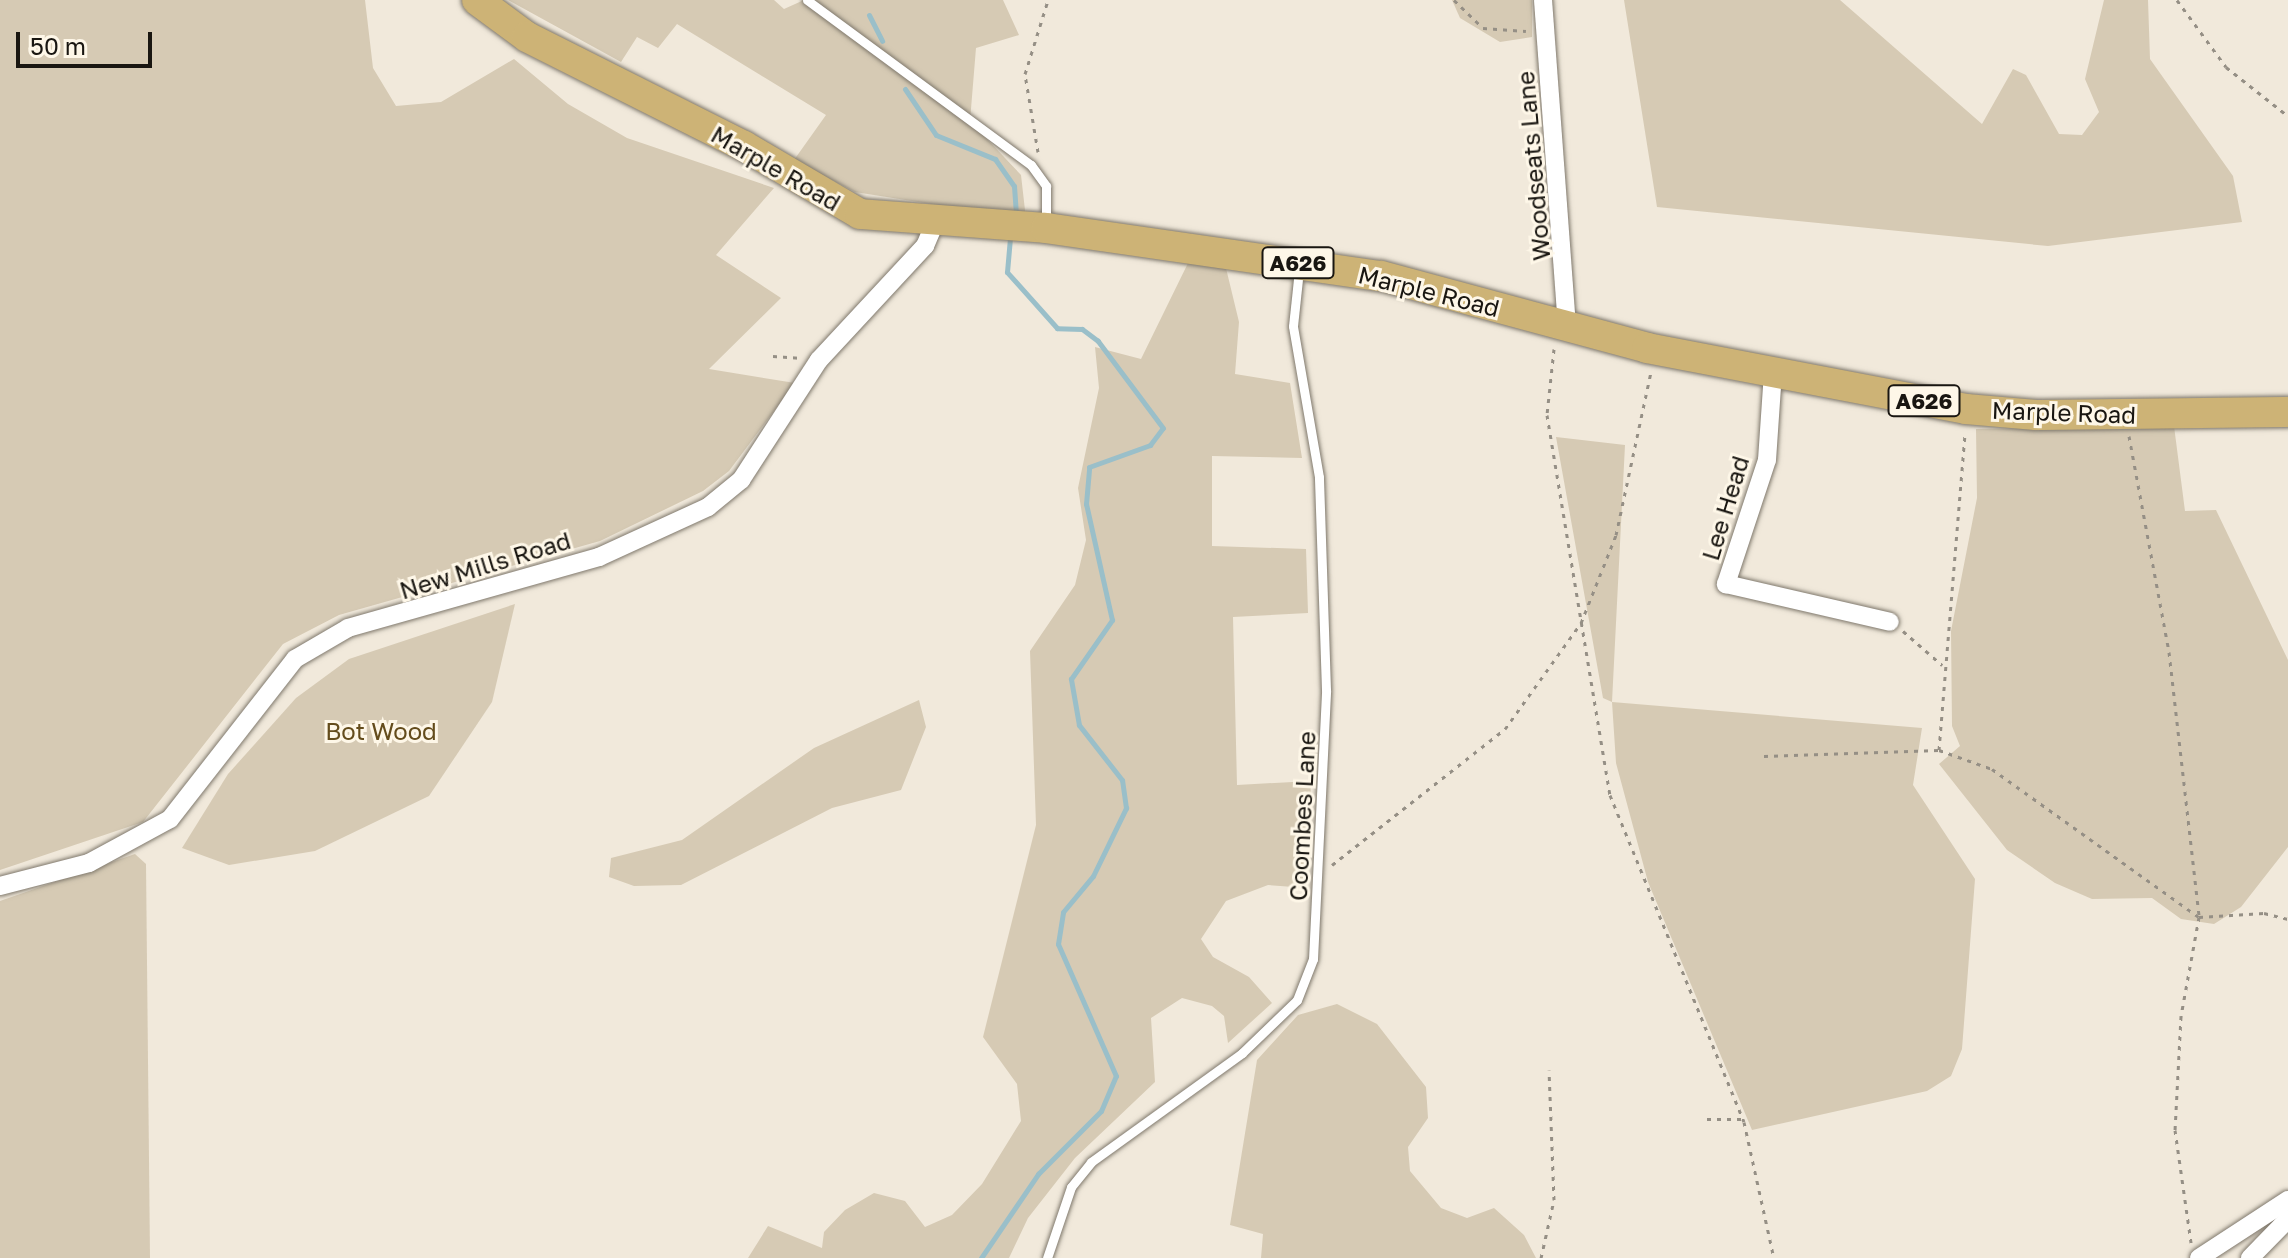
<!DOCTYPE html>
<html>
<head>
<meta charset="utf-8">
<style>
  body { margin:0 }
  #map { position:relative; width:2288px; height:1258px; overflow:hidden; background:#f1e9db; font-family:"Golos Text",sans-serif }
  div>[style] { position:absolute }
  .green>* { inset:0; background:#d6cab4 }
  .stream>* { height:5px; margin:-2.5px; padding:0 2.5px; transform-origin:2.5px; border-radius:2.5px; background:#9abfc9 }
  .path>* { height:3px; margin-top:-1.5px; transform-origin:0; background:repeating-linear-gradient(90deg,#958f85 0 4px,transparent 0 10px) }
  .roads { filter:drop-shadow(0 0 2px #7f786c) drop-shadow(0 0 2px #7f786c) }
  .lane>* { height:9px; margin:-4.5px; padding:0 4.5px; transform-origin:4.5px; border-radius:4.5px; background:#fff }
  .street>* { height:18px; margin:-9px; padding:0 9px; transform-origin:9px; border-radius:9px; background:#fff }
  .primary>* { height:30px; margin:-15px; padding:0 15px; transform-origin:15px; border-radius:15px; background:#cdb376 }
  span { translate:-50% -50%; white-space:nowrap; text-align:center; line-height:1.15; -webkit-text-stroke:6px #fef7e8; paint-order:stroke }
  .shield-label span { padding:2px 6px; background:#fef7e8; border:2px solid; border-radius:6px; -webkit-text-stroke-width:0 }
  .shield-label { font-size:22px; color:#191611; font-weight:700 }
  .street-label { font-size:24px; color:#191611 }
  .park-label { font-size:24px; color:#644c1c }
  .scale { position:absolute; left:16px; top:32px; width:136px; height:36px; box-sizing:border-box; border:4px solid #191611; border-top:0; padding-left:10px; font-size:24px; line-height:28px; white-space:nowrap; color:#191611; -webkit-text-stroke:6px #fef7e8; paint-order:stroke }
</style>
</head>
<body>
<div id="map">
  <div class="green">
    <div style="clip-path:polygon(0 0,365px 0,373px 68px,396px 106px,441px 102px,514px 59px,568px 104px,627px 138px,774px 188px,716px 255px,781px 298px,709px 369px,795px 383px,729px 471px,703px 491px,600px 541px,339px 615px,283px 644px,143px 822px,0 870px)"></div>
    <div style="clip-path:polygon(508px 0,774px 0,784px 9px,804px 0,1003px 0,1019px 35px,976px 48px,970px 121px,1021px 175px,1026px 219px,855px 192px,794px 160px,826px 115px,677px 24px,658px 48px,637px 37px,621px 62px)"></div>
    <div style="clip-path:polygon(1452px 0,1532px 0,1532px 37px,1500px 42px,1460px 18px)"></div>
    <div style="clip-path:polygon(1624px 0,1840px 0,1982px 124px,2013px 69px,2026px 75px,2059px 134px,2082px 135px,2099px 112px,2085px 79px,2104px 0,2148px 0,2150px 59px,2233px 176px,2242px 222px,2048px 246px,1657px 207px)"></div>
    <div style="clip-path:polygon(1190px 259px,1225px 264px,1239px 322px,1235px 374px,1290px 383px,1302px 458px,1212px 456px,1212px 546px,1306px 549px,1308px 613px,1233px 617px,1237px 785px,1311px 781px,1307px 888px,1268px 885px,1226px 901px,1201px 939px,1213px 957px,1249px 977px,1272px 1003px,1228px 1043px,1224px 1016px,1212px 1006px,1182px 998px,1151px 1018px,1155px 1082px,1075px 1158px,1028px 1218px,1009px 1258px,748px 1258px,768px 1226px,822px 1248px,824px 1232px,845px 1210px,874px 1193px,905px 1201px,925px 1227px,952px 1215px,982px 1184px,1021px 1121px,1017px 1084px,983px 1037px,1036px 825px,1030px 651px,1075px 585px,1086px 540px,1078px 488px,1099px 388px,1095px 347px,1141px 359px)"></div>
    <div style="clip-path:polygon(2174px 426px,2185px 511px,2216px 510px,2288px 660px,2288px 847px,2241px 907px,2214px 924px,2181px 919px,2152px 898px,2092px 899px,2055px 883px,2007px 850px,1939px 764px,1960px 746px,1952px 726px,1951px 631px,1977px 498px,1976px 429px)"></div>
    <div style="clip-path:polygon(1556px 437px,1625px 445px,1612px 702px,1922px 728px,1913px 785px,1975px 879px,1962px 1049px,1951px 1076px,1927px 1091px,1752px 1130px,1648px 882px,1616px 763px,1612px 702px,1603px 698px)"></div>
    <div style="clip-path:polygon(515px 604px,492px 702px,429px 796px,315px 851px,229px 865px,182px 848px,228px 774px,296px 698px,349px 659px)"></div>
    <div style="clip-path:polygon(919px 700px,926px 727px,901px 790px,832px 808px,681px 885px,634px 886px,609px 877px,611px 858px,682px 840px,814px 748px)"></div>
    <div style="clip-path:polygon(135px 854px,146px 864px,150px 1258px,0 1258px,0 901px)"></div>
    <div style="clip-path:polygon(1337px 1004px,1377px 1024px,1426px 1087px,1428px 1118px,1408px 1147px,1410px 1171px,1441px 1208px,1467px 1218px,1494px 1208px,1524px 1235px,1536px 1258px,1261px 1258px,1263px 1234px,1230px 1225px,1257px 1060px,1298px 1015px)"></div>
  </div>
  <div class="stream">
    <div style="left:869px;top:15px;width:29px;rotate:63deg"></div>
    <div style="left:905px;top:89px;width:55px;rotate:56deg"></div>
    <div style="left:936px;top:135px;width:64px;rotate:22.1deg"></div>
    <div style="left:995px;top:159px;width:33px;rotate:55deg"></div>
    <div style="left:1014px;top:186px;width:28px;rotate:86deg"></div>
    <div style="left:981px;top:1258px;width:102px;rotate:-55.8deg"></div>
    <div style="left:1038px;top:1174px;width:89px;rotate:-45deg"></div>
    <div style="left:1101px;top:1111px;width:38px;rotate:-67deg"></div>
    <div style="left:1116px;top:1076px;width:144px;rotate:-113.7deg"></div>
    <div style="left:1058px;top:944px;width:32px;rotate:-81deg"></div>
    <div style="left:1063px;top:912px;width:47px;rotate:-50.2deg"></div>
    <div style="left:1093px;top:876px;width:76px;rotate:-64.1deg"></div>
    <div style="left:1126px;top:808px;width:28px;rotate:-98deg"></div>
    <div style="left:1122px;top:780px;width:70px;rotate:-128deg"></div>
    <div style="left:1079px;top:725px;width:47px;rotate:-99.9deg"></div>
    <div style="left:1071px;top:679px;width:72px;rotate:-55.2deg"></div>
    <div style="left:1112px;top:620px;width:119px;rotate:-102.6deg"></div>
    <div style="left:1086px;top:504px;width:37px;rotate:-85deg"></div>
    <div style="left:1089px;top:467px;width:65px;rotate:-19.8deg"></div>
    <div style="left:1150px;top:445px;width:21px;rotate:-53deg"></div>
    <div style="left:1163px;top:428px;width:109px;rotate:-126.8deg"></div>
    <div style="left:1098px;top:341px;width:20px;rotate:-143deg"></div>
    <div style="left:1082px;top:329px;width:25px;rotate:-178deg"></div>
    <div style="left:1057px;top:328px;width:75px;rotate:-131.8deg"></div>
    <div style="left:1007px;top:272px;width:37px;rotate:-85deg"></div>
  </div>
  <div class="path">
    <div style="left:1454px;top:0;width:40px;rotate:44deg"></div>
    <div style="left:1483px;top:28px;width:43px;rotate:4deg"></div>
    <div style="left:2177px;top:0;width:83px;rotate:53.8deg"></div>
    <div style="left:2226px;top:67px;width:79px;rotate:38.3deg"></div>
    <div style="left:1038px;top:152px;width:79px;rotate:-99.5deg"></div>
    <div style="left:1025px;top:74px;width:77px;rotate:-72.7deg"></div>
    <div style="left:1554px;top:349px;width:66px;rotate:96.1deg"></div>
    <div style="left:1547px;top:415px;width:385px;rotate:80.6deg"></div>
    <div style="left:1610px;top:795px;width:353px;rotate:67.7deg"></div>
    <div style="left:1744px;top:1122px;width:139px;rotate:77.6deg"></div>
    <div style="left:773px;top:356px;width:26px;rotate:4deg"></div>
    <div style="left:2129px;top:436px;width:220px;rotate:79.5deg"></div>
    <div style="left:2169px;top:652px;width:267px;rotate:83.5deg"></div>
    <div style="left:2199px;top:917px;width:101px;rotate:100.3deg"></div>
    <div style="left:2181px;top:1016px;width:114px;rotate:93deg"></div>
    <div style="left:2175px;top:1130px;width:114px;rotate:81.9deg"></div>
    <div style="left:1903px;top:631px;width:52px;rotate:41.1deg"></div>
    <div style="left:1939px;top:750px;width:56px;rotate:19.7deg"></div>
    <div style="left:1992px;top:769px;width:254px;rotate:35.6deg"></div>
    <div style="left:2199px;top:917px;width:65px;rotate:-3.5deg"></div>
    <div style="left:2264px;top:913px;width:25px;rotate:14deg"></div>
    <div style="left:1764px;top:756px;width:175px;rotate:-2deg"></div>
    <div style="left:1939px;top:750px;width:319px;rotate:-85.3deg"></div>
    <div style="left:1332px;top:865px;width:220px;rotate:-38.2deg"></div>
    <div style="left:1505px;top:729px;width:130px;rotate:-54.4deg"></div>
    <div style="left:1581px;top:623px;width:95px;rotate:-68.3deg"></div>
    <div style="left:1616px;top:535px;width:167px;rotate:-77.9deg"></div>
    <div style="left:1707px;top:1119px;width:35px"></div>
    <div style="left:1541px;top:1258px;width:59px;rotate:-77.4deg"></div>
    <div style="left:1554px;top:1200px;width:130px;rotate:-92.2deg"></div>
  </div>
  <div class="roads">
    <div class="lane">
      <div style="left:807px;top:0;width:278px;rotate:36.4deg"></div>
      <div style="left:1031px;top:165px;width:26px;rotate:54deg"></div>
      <div style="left:1046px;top:186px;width:36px;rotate:90deg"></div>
      <div style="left:1047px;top:1258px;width:75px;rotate:-71.3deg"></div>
      <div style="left:1071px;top:1187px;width:32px;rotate:-51deg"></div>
      <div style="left:1091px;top:1162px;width:186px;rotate:-35.8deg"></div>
      <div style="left:1242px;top:1053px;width:76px;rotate:-43.9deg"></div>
      <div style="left:1297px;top:1000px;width:44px;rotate:-68.7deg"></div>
      <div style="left:1313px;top:959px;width:269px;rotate:-87.2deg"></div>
      <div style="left:1326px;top:690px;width:213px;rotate:-91.9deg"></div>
      <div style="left:1319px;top:477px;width:153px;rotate:-99.8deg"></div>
      <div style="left:1293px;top:326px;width:56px;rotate:-83.9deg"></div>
    </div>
    <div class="street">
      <div style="left:1543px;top:0;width:329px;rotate:85.8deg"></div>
      <div style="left:1773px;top:372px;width:88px;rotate:93.9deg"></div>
      <div style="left:1767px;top:460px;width:131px;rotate:108.3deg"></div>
      <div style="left:1726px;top:584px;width:168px;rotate:13deg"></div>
      <div style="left:0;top:886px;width:92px;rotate:-14.5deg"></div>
      <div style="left:89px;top:863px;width:92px;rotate:-28.5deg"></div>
      <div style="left:170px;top:819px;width:203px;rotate:-52deg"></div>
      <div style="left:295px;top:659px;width:61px;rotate:-30.3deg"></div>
      <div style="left:348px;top:628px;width:261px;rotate:-15.8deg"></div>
      <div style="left:599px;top:557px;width:120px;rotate:-24.6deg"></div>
      <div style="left:708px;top:507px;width:43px;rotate:-39.3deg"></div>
      <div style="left:741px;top:480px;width:143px;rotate:-57deg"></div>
      <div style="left:819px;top:360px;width:156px;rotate:-47.1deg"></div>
      <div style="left:925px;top:246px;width:25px;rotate:-67deg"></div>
      <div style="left:2199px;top:1258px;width:106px;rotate:-33.1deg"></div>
      <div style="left:2250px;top:1258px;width:54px;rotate:-45.7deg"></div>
    </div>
    <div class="primary">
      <div style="left:477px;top:0;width:62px;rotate:36.5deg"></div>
      <div style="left:527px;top:37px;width:243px;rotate:26.7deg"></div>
      <div style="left:744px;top:146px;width:134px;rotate:30.4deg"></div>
      <div style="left:860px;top:214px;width:187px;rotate:4.3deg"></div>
      <div style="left:1046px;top:228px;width:338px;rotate:8.2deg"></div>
      <div style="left:1381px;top:276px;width:276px;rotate:15.1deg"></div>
      <div style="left:1647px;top:348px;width:325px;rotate:10.8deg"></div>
      <div style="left:1966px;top:409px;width:70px;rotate:4.9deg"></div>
      <div style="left:2036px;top:415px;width:252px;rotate:-0.7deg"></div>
    </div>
  </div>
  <div class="shield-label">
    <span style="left:1298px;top:263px">A626</span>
    <span style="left:1924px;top:401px">A626</span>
  </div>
  <div class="street-label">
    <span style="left:1533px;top:166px;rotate:-95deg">Woodseats Lane</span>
    <span style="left:776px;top:168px;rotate:30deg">Marple Road</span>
    <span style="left:1429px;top:291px;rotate:14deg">Marple Road</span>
    <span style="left:2064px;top:412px;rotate:2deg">Marple Road</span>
    <span style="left:1725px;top:508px;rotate:-73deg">Lee Head</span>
    <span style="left:485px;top:565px;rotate:-17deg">New Mills Road</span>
    <span style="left:1302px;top:816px;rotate:-87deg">Coombes Lane</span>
  </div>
  <div class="park-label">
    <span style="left:381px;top:731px">Bot Wood</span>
  </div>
  <div class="scale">50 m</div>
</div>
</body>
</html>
